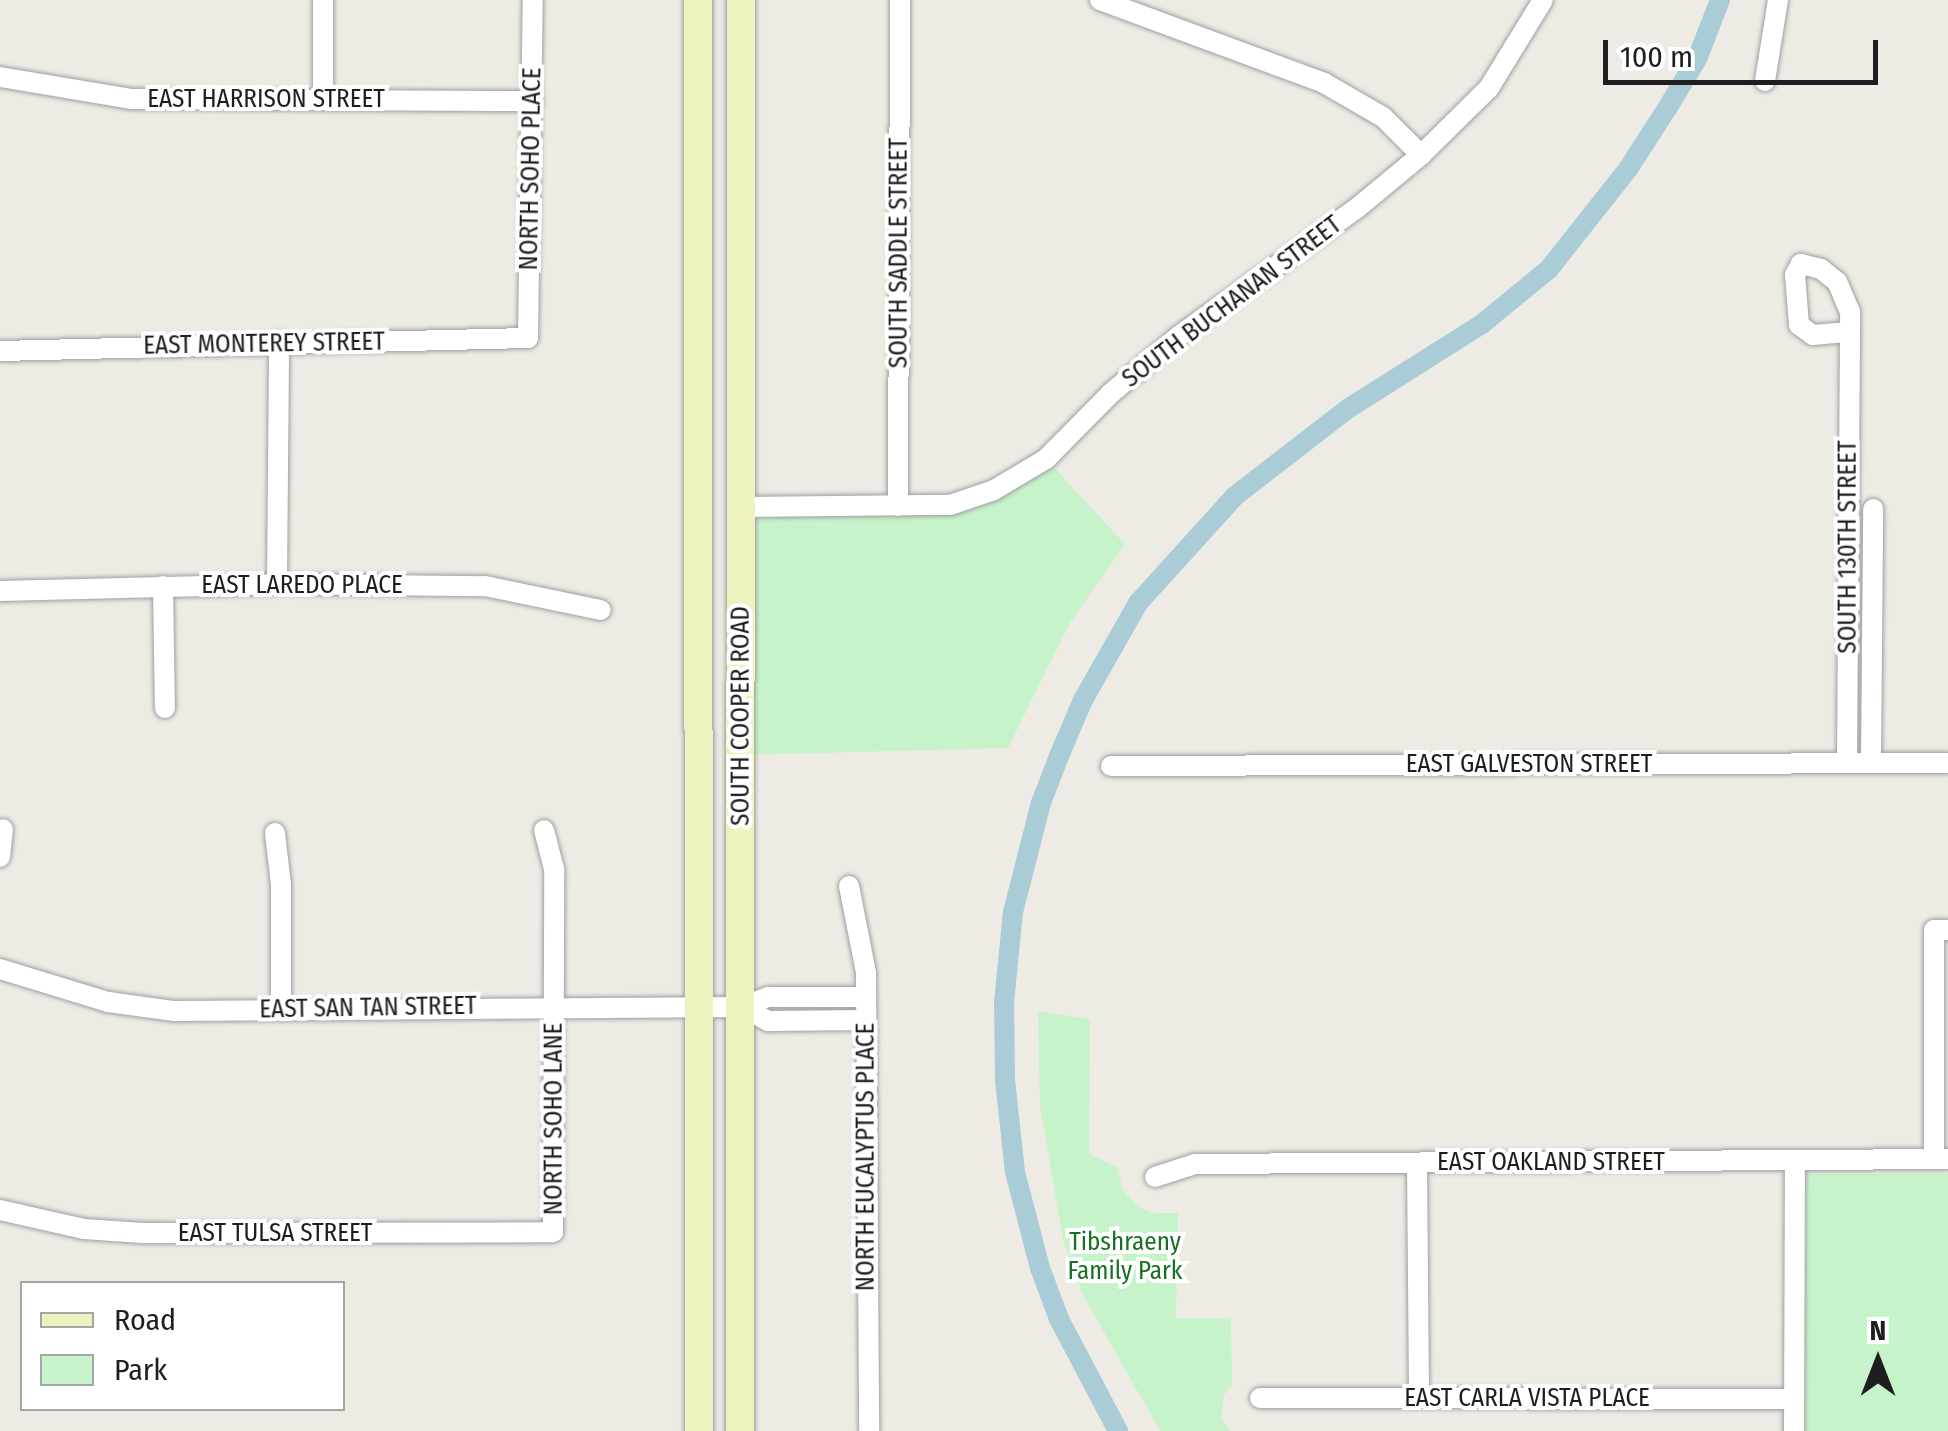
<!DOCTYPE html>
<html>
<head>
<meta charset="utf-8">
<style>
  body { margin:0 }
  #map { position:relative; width:1948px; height:1431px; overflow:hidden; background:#eeebe5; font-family:"Fira Sans Condensed",sans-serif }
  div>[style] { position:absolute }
  .park>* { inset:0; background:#c7f3cb; transform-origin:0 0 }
  .canal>* { height:20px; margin:-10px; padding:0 10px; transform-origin:10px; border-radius:10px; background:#aaccd7 }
  .roads { filter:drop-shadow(0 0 2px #9f9f9f) drop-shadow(0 0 2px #9f9f9f) }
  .street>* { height:20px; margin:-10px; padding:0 10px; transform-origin:10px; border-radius:10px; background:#fff }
  .secondary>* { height:28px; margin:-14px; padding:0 14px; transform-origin:14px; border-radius:14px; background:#eff2be }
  span { translate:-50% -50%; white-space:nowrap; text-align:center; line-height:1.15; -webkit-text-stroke:8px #fff; paint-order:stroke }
  .street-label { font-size:25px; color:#1e1e1e }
  .park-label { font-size:25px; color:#187021 }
  .legend { position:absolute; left:20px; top:1281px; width:325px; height:130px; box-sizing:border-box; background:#fff; border:2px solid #a5a5a5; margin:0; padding:12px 18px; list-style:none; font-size:30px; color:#1e1e1e }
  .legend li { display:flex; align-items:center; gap:20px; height:50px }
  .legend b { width:50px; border:2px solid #a5a5a5 }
  .north { position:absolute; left:1828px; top:1311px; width:100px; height:100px; -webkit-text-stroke:8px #fff; paint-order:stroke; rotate:0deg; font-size:28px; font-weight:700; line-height:40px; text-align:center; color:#1e1e1e }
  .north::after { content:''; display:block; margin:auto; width:35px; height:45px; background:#1e1e1e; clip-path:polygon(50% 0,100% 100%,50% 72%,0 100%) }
  .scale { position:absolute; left:1603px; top:40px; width:275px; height:45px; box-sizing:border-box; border:5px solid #1e1e1e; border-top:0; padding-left:12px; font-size:30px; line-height:35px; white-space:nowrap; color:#1e1e1e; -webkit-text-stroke:8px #fff; paint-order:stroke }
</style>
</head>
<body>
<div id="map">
  <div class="park">
    <div style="clip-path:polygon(1046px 459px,1125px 544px,1070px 623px,1008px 748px,739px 755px,742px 507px,950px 505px)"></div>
    <div style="clip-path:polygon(1038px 1011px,1090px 1019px,1089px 1154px,1117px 1167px,1123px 1190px,1138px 1207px,1153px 1213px,1178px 1213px,1176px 1318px,1231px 1318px,1232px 1385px,1224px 1395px,1221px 1417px,1230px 1431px,1160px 1431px,1083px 1295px,1063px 1240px,1040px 1106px)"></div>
    <div style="left:1806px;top:1174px;width:142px;height:257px"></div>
  </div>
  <div class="canal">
    <div style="left:1118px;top:1431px;width:127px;rotate:-117.8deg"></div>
    <div style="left:1059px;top:1319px;width:54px;rotate:-110.4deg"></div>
    <div style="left:1040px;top:1268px;width:99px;rotate:-104.6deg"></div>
    <div style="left:1015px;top:1172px;width:93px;rotate:-96.2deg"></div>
    <div style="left:1005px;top:1080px;width:77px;rotate:-90.7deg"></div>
    <div style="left:1004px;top:1003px;width:91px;rotate:-84.4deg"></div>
    <div style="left:1013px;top:912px;width:113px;rotate:-75.6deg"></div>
    <div style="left:1041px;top:803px;width:50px;rotate:-69deg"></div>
    <div style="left:1059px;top:756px;width:61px;rotate:-66.8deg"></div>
    <div style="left:1083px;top:700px;width:112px;rotate:-60.4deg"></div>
    <div style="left:1138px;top:603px;width:144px;rotate:-47.8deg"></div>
    <div style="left:1235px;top:496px;width:144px;rotate:-37.7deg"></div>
    <div style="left:1349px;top:408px;width:157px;rotate:-32.3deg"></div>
    <div style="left:1482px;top:324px;width:87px;rotate:-39.4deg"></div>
    <div style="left:1549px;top:269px;width:127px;rotate:-51.7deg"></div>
    <div style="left:1628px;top:169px;width:74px;rotate:-57.2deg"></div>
    <div style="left:1668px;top:107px;width:56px;rotate:-58.9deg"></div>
    <div style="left:1697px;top:59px;width:63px;rotate:-68.7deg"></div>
  </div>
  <div class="roads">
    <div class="street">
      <div style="left:323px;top:0;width:99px;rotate:90deg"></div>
      <div style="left:1100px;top:0;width:239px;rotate:20.3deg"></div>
      <div style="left:1324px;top:83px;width:68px;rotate:30deg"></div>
      <div style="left:1383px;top:117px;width:54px;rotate:45deg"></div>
      <div style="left:0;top:77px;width:134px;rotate:9.5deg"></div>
      <div style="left:132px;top:99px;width:401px;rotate:0.3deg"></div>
      <div style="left:1765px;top:81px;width:82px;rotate:-80.9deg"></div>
      <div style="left:0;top:351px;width:528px;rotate:-1.41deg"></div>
      <div style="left:528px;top:338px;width:338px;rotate:-89.2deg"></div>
      <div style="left:898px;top:506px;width:506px;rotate:-89.77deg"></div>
      <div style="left:742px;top:507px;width:208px;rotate:-0.6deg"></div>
      <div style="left:950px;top:505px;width:46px;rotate:-18.8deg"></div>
      <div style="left:994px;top:490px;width:61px;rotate:-30.8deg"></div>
      <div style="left:1046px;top:459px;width:91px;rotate:-45.4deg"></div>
      <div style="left:1110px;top:394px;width:90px;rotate:-40deg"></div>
      <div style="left:1179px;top:336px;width:218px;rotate:-35.7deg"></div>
      <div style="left:1356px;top:209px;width:85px;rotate:-39.7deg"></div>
      <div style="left:1421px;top:155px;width:95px;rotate:-44.6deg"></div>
      <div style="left:1489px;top:88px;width:103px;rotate:-58.5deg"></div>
      <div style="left:277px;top:584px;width:242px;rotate:-89.5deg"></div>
      <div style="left:163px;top:586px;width:122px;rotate:89.1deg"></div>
      <div style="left:0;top:591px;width:277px;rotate:-1.4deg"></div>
      <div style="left:277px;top:584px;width:208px;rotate:0.6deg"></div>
      <div style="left:485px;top:586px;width:118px;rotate:11.7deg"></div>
      <div style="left:1847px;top:762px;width:450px;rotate:-89.6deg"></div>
      <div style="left:1850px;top:312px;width:33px;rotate:-113deg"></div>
      <div style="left:1837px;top:282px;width:21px;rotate:-141deg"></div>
      <div style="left:1821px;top:269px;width:21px;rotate:-166deg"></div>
      <div style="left:1801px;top:264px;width:13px;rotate:119deg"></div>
      <div style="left:1795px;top:275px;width:50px;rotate:85.4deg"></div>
      <div style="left:1799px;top:325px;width:17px;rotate:36deg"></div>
      <div style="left:1813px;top:335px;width:36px;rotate:-5deg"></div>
      <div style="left:1871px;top:762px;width:253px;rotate:-89.5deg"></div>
      <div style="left:1111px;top:766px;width:837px;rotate:-0.21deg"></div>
      <div style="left:275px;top:833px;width:52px;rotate:83.4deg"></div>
      <div style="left:281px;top:885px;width:123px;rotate:90deg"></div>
      <div style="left:0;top:857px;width:28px;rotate:-84deg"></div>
      <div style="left:849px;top:886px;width:89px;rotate:78.9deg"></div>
      <div style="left:866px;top:973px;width:458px;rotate:89.6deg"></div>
      <div style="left:0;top:969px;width:113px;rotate:17deg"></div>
      <div style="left:108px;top:1002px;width:67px;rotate:7.8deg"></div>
      <div style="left:174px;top:1011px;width:568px;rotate:-0.4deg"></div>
      <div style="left:742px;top:1007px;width:28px;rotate:-21deg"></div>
      <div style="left:768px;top:997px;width:98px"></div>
      <div style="left:742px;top:1007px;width:30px;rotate:28deg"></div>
      <div style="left:768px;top:1021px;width:98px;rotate:-0.6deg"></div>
      <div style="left:1934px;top:1159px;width:229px;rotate:-90deg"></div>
      <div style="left:1934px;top:930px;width:14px"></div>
      <div style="left:1417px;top:1163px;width:235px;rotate:89.5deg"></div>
      <div style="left:1155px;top:1177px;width:42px;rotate:-18deg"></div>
      <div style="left:1195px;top:1164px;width:753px;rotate:-0.38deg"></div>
      <div style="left:0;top:1210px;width:86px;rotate:12.7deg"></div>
      <div style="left:84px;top:1229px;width:59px;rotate:3.9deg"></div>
      <div style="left:143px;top:1233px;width:410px;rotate:-0.1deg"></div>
      <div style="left:553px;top:1232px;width:363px;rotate:-89.8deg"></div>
      <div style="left:554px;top:869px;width:40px;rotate:-104.4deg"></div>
      <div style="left:1260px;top:1398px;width:534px;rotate:0.11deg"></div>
      <div style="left:1794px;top:1431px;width:271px;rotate:-89.8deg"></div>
    </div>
    <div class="secondary">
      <div style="left:698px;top:0;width:1431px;rotate:89.96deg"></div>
      <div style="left:740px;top:1431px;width:1431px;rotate:-89.96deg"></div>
    </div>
  </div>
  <div class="street-label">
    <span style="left:266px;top:99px">EAST HARRISON STREET</span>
    <span style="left:531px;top:169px;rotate:-89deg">NORTH SOHO PLACE</span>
    <span style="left:899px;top:253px;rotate:-90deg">SOUTH SADDLE STREET</span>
    <span style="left:1232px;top:302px;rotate:-37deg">SOUTH BUCHANAN STREET</span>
    <span style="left:264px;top:344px;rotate:-1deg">EAST MONTEREY STREET</span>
    <span style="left:1848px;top:547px;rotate:-90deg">SOUTH 130TH STREET</span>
    <span style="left:302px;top:585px">EAST LAREDO PLACE</span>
    <span style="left:741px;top:716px;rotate:-90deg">SOUTH COOPER ROAD</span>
    <span style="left:1529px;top:764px">EAST GALVESTON STREET</span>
    <span style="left:368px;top:1008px;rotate:-1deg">EAST SAN TAN STREET</span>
    <span style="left:554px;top:1119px;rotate:-90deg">NORTH SOHO LANE</span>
    <span style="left:866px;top:1157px;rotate:-90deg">NORTH EUCALYPTUS PLACE</span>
    <span style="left:1551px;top:1162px">EAST OAKLAND STREET</span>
    <span style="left:275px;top:1233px">EAST TULSA STREET</span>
    <span style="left:1527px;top:1398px">EAST CARLA VISTA PLACE</span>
  </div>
  <div class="park-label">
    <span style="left:1125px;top:1257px">Tibshraeny<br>Family Park</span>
  </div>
  <ul class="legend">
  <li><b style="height:12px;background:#eff2be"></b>Road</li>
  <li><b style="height:28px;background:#c7f3cb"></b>Park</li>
  </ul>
  <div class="north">N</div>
  <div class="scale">100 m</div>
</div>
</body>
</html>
